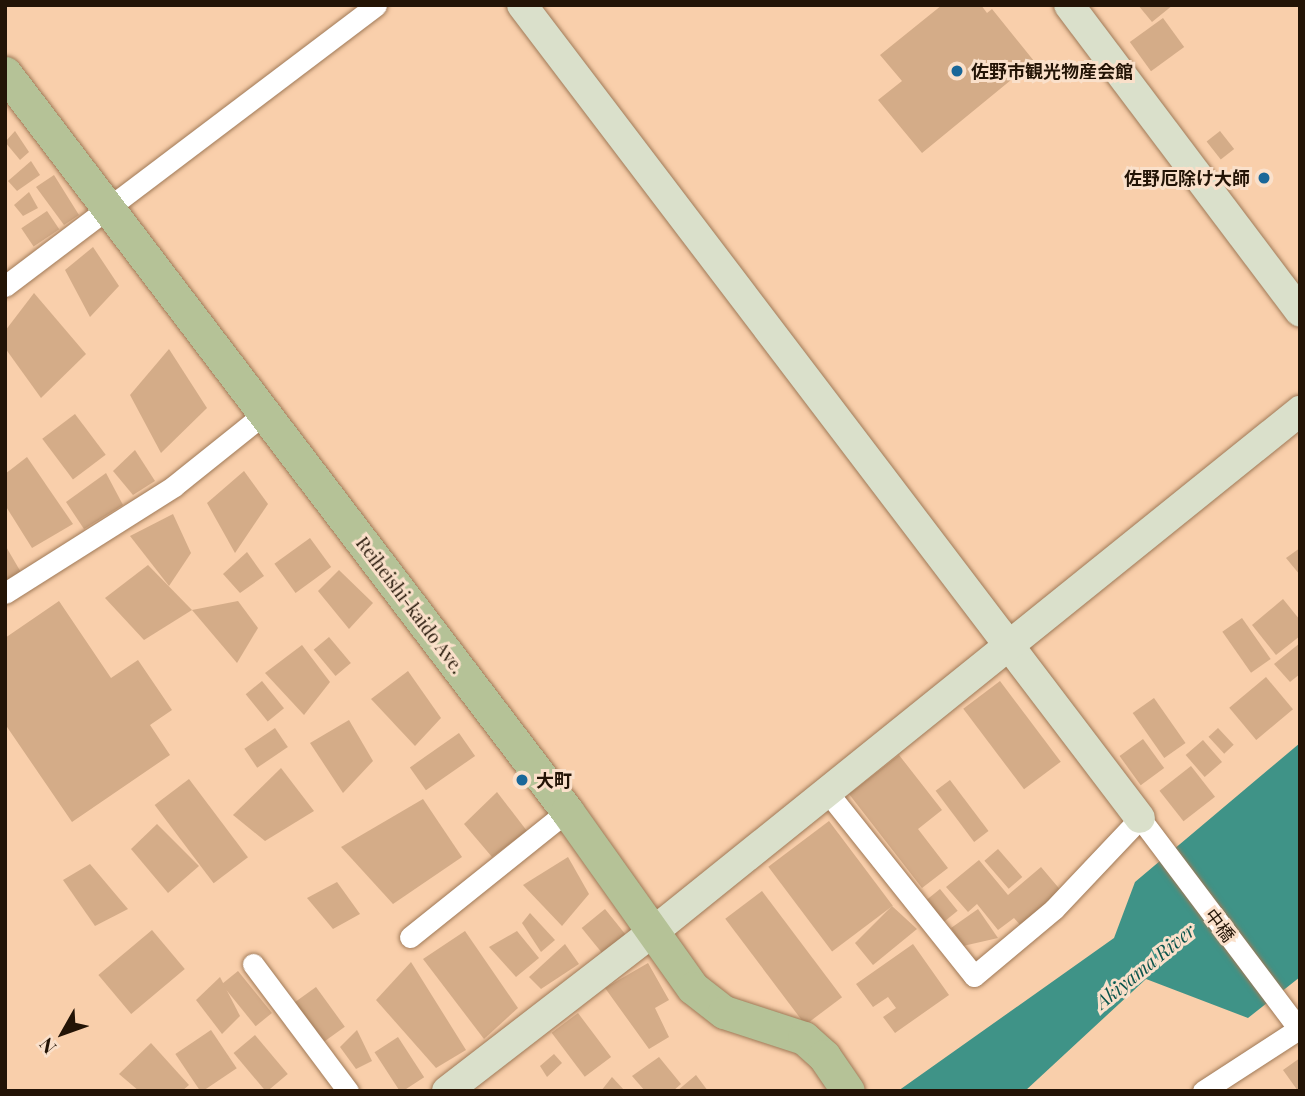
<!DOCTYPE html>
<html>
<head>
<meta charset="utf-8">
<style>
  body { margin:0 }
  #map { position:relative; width:1305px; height:1096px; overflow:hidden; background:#f9cfab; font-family:"Playfair Display","Noto Sans JP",serif }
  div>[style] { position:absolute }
  .water>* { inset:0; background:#3f9387 }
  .building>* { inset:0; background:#d4ac88; transform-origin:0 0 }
  .roads { filter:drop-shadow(0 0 2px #9f7957) drop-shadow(0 0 2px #9f7957) }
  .street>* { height:21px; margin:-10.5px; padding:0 10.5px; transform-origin:10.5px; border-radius:10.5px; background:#fff }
  .secondary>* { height:30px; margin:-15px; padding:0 15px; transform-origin:15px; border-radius:15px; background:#dae0cb }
  .primary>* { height:33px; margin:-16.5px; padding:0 16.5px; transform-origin:16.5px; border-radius:16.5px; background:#b5c297 }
  .dots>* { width:19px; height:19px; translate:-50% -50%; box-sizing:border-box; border:4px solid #fae0ca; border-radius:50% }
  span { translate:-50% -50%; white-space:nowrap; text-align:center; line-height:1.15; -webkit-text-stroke:6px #fae0ca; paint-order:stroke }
  .poi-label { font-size:18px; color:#231406; font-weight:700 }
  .left { translate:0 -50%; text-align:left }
  .right { translate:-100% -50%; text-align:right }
  .street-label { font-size:18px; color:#231406 }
  .water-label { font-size:19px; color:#0b544c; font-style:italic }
  .frame { position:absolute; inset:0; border:7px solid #231406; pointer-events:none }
  .north { position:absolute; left:28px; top:998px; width:70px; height:70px; -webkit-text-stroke:5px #fae0ca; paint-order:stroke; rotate:230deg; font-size:19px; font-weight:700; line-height:28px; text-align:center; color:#231406 }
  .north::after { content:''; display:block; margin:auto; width:24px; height:32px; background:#231406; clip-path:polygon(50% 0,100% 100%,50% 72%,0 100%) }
</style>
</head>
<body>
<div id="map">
  <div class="water">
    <div style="clip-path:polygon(1300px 743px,1300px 977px,1248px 1018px,1146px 979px,1025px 1091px,898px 1091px,1114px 938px,1135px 882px)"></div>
  </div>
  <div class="building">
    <div style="clip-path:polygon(942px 5px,981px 5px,987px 13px,992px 9px,1034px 61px,922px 153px,878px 100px,902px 81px,880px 55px)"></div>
    <div style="clip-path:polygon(1138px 5px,1173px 5px,1152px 22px)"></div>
    <div style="left:1163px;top:18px;width:36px;height:41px;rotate:54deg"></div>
    <div style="clip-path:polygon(15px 131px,29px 152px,20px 160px,5px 142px)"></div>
    <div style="left:1220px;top:131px;width:23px;height:17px;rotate:52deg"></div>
    <div style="clip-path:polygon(31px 161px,40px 175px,17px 191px,8px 181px)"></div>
    <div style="clip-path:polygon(54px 175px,79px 215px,64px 225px,36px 187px)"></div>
    <div style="clip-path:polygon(29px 192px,38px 208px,23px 216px,14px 205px)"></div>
    <div style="left:47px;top:211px;width:22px;height:31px;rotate:56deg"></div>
    <div style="clip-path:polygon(93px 247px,119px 286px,90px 317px,65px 270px)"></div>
    <div style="clip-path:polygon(34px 293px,86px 354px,41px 398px,5px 348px,5px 331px)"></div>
    <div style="clip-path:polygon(169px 349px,207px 408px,161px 453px,130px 395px)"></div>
    <div style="left:75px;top:414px;width:51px;height:41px;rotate:53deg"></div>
    <div style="clip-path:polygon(135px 450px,155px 481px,133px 495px,113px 471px)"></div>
    <div style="clip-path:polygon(27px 457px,73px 524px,32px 548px,5px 505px,5px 474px)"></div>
    <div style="clip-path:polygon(244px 471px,268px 504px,235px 553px,207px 503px)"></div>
    <div style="clip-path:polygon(106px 473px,123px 505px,84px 529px,66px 502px)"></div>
    <div style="clip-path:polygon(173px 514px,191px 553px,169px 586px,130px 536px)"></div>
    <div style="left:310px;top:538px;width:36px;height:44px;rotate:54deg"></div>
    <div style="clip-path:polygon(5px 545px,22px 574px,5px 583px)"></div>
    <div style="clip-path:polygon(1300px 548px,1300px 575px,1286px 558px)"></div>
    <div style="clip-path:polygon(247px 552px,264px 576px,240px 593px,223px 574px)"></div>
    <div style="clip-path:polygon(148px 565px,192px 610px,144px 640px,105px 598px)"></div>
    <div style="clip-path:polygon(339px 570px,373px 603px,349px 629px,318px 591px)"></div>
    <div style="clip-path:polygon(1283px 599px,1300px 620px,1300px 636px,1276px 655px,1252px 625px)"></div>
    <div style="clip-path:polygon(59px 601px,111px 678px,138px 660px,172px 710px,150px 725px,170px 755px,72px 822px,5px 724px,5px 638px)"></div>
    <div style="clip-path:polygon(238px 601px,258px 628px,237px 663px,192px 610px)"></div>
    <div style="left:1242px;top:618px;width:50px;height:24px;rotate:55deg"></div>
    <div style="left:329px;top:637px;width:34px;height:20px;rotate:50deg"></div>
    <div style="clip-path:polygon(1300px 643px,1300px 674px,1290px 682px,1274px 664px)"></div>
    <div style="clip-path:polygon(302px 645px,330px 682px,304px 715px,265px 673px)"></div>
    <div style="clip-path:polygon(408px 671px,441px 718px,415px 746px,371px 699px)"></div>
    <div style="left:1266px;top:677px;width:42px;height:48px;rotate:50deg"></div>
    <div style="left:262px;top:681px;width:35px;height:21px;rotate:51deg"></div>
    <div style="left:1000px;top:681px;width:101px;height:46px;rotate:53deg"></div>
    <div style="left:1154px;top:698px;width:55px;height:26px;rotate:55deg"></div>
    <div style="clip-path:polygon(349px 720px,373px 761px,343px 793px,310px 743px)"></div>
    <div style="left:275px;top:728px;width:23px;height:37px;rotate:56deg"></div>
    <div style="left:1218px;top:728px;width:23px;height:13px;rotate:47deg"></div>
    <div style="left:459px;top:733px;width:28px;height:60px;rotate:55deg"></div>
    <div style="left:1143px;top:739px;width:36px;height:29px;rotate:54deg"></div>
    <div style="left:1203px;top:740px;width:29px;height:23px;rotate:49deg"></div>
    <div style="clip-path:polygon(899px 755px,942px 810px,918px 829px,948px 868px,922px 888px,849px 794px)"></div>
    <div style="left:1191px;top:766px;width:39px;height:40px;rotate:52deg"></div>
    <div style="clip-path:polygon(281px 768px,314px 811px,265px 841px,233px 815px)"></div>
    <div style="left:189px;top:779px;width:98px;height:43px;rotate:53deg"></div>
    <div style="left:950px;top:780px;width:64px;height:18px;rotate:53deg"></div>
    <div style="clip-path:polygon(497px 792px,527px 831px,492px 857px,464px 824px)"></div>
    <div style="clip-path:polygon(423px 799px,462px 857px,393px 904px,341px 847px)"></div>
    <div style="left:829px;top:821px;width:106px;height:76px;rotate:53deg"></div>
    <div style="clip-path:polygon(157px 824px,199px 866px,168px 893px,131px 849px)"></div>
    <div style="left:998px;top:849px;width:37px;height:18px;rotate:49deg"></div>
    <div style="clip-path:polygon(568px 857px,589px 894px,562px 926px,523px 885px)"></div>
    <div style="clip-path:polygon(979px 860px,1008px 895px,1041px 867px,1063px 893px,1022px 927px,1014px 918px,998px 930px,977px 904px,968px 912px,946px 887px)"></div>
    <div style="clip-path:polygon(90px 864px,128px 909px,95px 926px,63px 880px)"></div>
    <div style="clip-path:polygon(337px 882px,360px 914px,333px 929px,307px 898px)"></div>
    <div style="left:940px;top:889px;width:28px;height:21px;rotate:51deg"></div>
    <div style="left:762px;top:891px;width:133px;height:46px;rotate:53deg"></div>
    <div style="clip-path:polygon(892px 906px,917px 929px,873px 965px,855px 943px)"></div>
    <div style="left:605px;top:909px;width:33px;height:30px;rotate:51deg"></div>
    <div style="clip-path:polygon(978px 909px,998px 938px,963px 946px,951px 928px)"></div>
    <div style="clip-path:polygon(530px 913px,555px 940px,541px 952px,522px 923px)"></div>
    <div style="left:152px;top:930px;width:51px;height:70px;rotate:50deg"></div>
    <div style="clip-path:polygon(465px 931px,518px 1008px,484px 1039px,423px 959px)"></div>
    <div style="clip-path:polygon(517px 931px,539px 958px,516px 977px,489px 947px)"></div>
    <div style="clip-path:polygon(565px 944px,579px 964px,541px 989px,529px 977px)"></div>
    <div style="clip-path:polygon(913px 944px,949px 995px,895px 1033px,883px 1017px,896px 1008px,888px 997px,873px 1007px,856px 984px)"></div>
    <div style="clip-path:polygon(411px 962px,466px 1050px,436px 1068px,376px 1000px)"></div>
    <div style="clip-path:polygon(648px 963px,669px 1000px,655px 1008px,669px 1037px,649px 1049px,605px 988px)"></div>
    <div style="left:238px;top:971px;width:54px;height:21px;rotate:51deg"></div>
    <div style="clip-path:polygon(220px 977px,240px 1016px,222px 1034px,196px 1000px)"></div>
    <div style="left:316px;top:987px;width:49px;height:27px;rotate:54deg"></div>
    <div style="left:578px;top:1013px;width:55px;height:33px;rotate:53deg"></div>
    <div style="left:211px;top:1030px;width:46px;height:43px;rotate:56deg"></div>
    <div style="clip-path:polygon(357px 1030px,372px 1061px,356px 1069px,340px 1047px)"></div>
    <div style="left:255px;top:1035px;width:51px;height:28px;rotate:50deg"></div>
    <div style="left:398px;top:1037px;width:48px;height:28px;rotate:57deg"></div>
    <div style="clip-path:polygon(151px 1043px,189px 1085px,182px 1091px,139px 1091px,119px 1074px)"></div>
    <div style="clip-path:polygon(554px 1054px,562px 1063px,547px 1077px,540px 1066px)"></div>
    <div style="clip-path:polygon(659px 1057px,681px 1084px,673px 1091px,645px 1091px,632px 1076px)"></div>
    <div style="clip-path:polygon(1300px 1058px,1300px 1091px,1298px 1091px,1283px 1070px)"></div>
    <div style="clip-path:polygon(696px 1075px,708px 1091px,677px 1091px)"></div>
    <div style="clip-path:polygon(612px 1077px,625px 1091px,601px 1091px)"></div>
  </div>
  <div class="roads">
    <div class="street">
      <div style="left:5px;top:286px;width:465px;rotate:-37.1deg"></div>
      <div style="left:5px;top:593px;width:200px;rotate:-32.3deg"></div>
      <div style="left:174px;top:486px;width:117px;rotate:-38.7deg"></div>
      <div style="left:828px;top:793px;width:234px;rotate:51.4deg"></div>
      <div style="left:974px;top:976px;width:104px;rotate:-39.9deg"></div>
      <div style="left:1054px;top:909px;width:125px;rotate:-46.6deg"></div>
      <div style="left:1140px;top:818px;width:264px;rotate:53deg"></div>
      <div style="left:410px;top:937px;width:201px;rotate:-38.7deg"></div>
      <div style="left:253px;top:964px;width:159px;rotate:53.2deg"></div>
      <div style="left:1203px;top:1091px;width:116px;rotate:-33deg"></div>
    </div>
    <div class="secondary">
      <div style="left:522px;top:5px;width:1021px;rotate:52.76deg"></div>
      <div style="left:1069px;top:5px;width:384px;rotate:53deg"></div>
      <div style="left:447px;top:1091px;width:260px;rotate:-37.7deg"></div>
      <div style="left:653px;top:932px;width:831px;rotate:-38.84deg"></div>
    </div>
    <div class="primary">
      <div style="left:5px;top:73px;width:928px;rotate:52.71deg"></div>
      <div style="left:567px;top:811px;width:217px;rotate:54.6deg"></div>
      <div style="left:693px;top:988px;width:39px;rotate:38deg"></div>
      <div style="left:724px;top:1012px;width:84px;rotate:18deg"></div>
      <div style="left:804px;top:1038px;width:27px;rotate:42deg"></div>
      <div style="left:824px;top:1056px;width:42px;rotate:55.6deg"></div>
    </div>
  </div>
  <div class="dots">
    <div style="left:957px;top:71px;background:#196799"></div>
    <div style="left:1264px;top:178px;background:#196799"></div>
    <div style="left:522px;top:780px;background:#196799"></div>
  </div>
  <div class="poi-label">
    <span class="left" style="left:971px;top:71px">佐野市観光物産会館</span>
    <span class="right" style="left:1250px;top:178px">佐野厄除け大師</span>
    <span class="left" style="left:536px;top:780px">大町</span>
  </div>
  <div class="street-label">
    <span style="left:410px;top:605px;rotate:53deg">Reiheishi-kaido Ave.</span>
    <span style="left:1220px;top:925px;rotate:53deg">中橋</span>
  </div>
  <div class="water-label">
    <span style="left:1145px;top:966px;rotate:-39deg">Akiyama River</span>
  </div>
  <div class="frame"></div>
  <div class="north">N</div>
</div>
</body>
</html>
